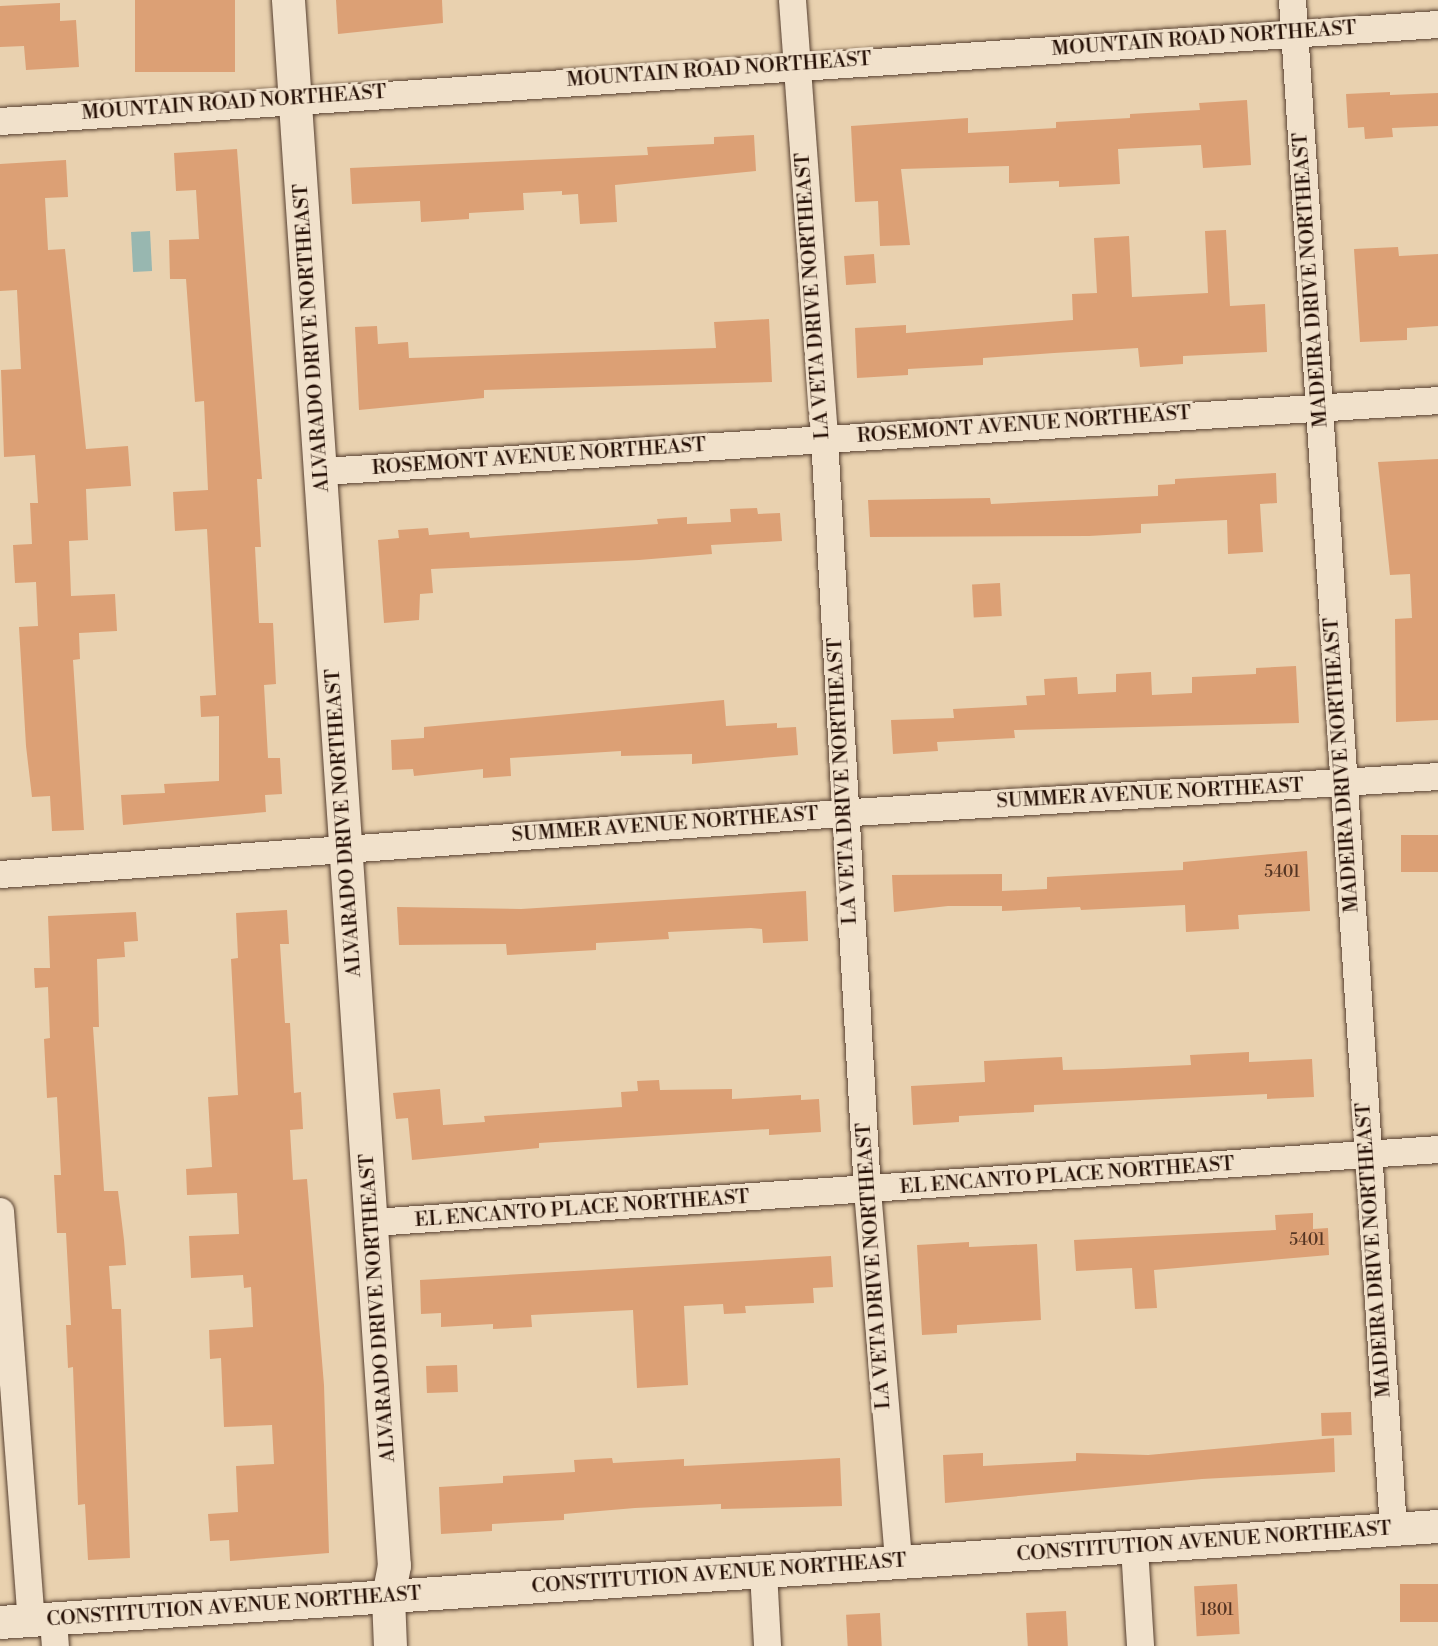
<!DOCTYPE html>
<html>
<head>
<meta charset="utf-8">
<style>
  body { margin:0 }
  #map { position:relative; width:1438px; height:1646px; overflow:hidden; background:#e9d1af; font-family:"Libre Bodoni",serif }
  div>[style] { position:absolute }
  .water>* { inset:0; background:#98b7b0; transform-origin:0 0 }
  .building>* { inset:0; background:#dca075; transform-origin:0 0 }
  .roads { filter:drop-shadow(0 0 2px #574030) drop-shadow(0 0 2px #574030) }
  .street>* { height:27px; margin:-13.5px; padding:0 13.5px; transform-origin:13.5px; border-radius:13.5px; background:#f1e1cb }
  .secondary>* { height:33px; margin:-16.5px; padding:0 16.5px; transform-origin:16.5px; border-radius:16.5px; background:#f1e1cb }
  span { translate:-50% -50%; white-space:nowrap; text-align:center; line-height:1.15; -webkit-text-stroke:6px #f1e1cb; paint-order:stroke }
  .number-label { font-size:16px; color:#543422 }
  .number-label span { -webkit-text-stroke-width:0 }
  .street-label { font-size:20px; color:#261006 }
</style>
</head>
<body>
<div id="map">
  <div class="water">
    <div style="left:150px;top:231px;width:40px;height:19px;rotate:87deg"></div>
  </div>
  <div class="building">
    <div style="left:135px;top:0;width:100px;height:72px"></div>
    <div style="clip-path:polygon(336px 0,442px 0,443px 23px,338px 34px)"></div>
    <div style="clip-path:polygon(60px 3px,60px 21px,76px 20px,79px 67px,26px 70px,24px 46px,0 47px,0 6px)"></div>
    <div style="clip-path:polygon(1390px 92px,1390px 95px,1438px 93px,1438px 126px,1392px 128px,1393px 137px,1365px 139px,1364px 127px,1348px 128px,1346px 94px)"></div>
    <div style="clip-path:polygon(1247px 100px,1251px 165px,1203px 168px,1201px 145px,1118px 149px,1120px 184px,1059px 187px,1059px 181px,1009px 183px,1009px 166px,901px 169px,910px 245px,880px 246px,878px 201px,855px 202px,851px 126px,968px 118px,968px 133px,1056px 128px,1056px 122px,1130px 118px,1130px 114px,1200px 110px,1199px 103px)"></div>
    <div style="clip-path:polygon(754px 135px,756px 171px,615px 185px,617px 222px,580px 224px,578px 194px,562px 195px,562px 191px,523px 193px,524px 210px,469px 213px,469px 219px,421px 222px,420px 201px,352px 204px,350px 168px,648px 155px,647px 147px,714px 144px,714px 137px)"></div>
    <div style="clip-path:polygon(237px 149px,262px 479px,257px 479px,261px 547px,255px 547px,259px 623px,273px 623px,276px 684px,264px 685px,268px 758px,280px 758px,282px 794px,265px 795px,266px 812px,123px 825px,121px 795px,165px 793px,164px 784px,219px 781px,219px 716px,201px 717px,200px 696px,216px 695px,207px 529px,175px 531px,173px 492px,208px 490px,204px 401px,195px 402px,186px 279px,170px 279px,169px 240px,199px 239px,196px 190px,176px 191px,174px 153px)"></div>
    <div style="clip-path:polygon(66px 160px,68px 197px,45px 198px,48px 250px,65px 249px,86px 449px,128px 446px,131px 486px,86px 489px,88px 540px,69px 541px,71px 596px,115px 594px,117px 631px,79px 633px,80px 659px,73px 660px,84px 830px,52px 831px,50px 796px,32px 797px,26px 746px,19px 627px,38px 626px,36px 582px,15px 583px,13px 545px,32px 544px,30px 503px,38px 503px,35px 455px,4px 457px,1px 370px,21px 369px,17px 290px,0 291px,0 164px)"></div>
    <div style="clip-path:polygon(1226px 230px,1230px 306px,1265px 304px,1267px 352px,1183px 356px,1183px 364px,1140px 367px,1138px 348px,1054px 353px,983px 358px,983px 365px,908px 369px,908px 375px,857px 378px,855px 328px,906px 325px,906px 333px,1073px 320px,1072px 294px,1097px 293px,1094px 238px,1129px 236px,1132px 297px,1208px 293px,1205px 231px)"></div>
    <div style="clip-path:polygon(1398px 247px,1399px 256px,1438px 254px,1438px 326px,1407px 328px,1407px 340px,1360px 342px,1354px 249px)"></div>
    <div style="left:874px;top:254px;width:29px;height:30px;rotate:86deg"></div>
    <div style="clip-path:polygon(769px 319px,772px 382px,484px 390px,484px 398px,359px 410px,355px 327px,377px 326px,378px 344px,408px 342px,409px 358px,716px 348px,714px 322px)"></div>
    <div style="clip-path:polygon(1438px 459px,1438px 720px,1396px 722px,1395px 619px,1412px 618px,1410px 574px,1390px 575px,1378px 462px)"></div>
    <div style="clip-path:polygon(1276px 473px,1277px 503px,1260px 504px,1263px 552px,1228px 554px,1227px 520px,1141px 524px,1141px 533px,1089px 536px,870px 537px,868px 500px,990px 498px,991px 504px,1158px 496px,1158px 485px,1175px 484px,1175px 479px)"></div>
    <div style="clip-path:polygon(757px 508px,758px 514px,780px 513px,782px 541px,711px 545px,712px 554px,639px 560px,431px 569px,433px 593px,420px 594px,419px 620px,384px 623px,378px 540px,399px 538px,398px 530px,428px 528px,429px 535px,469px 532px,470px 538px,658px 524px,657px 519px,687px 517px,687px 524px,731px 522px,730px 509px)"></div>
    <div style="left:1000px;top:583px;width:33px;height:28px;rotate:87deg"></div>
    <div style="clip-path:polygon(1296px 666px,1299px 723px,1014px 730px,1015px 738px,937px 742px,938px 751px,893px 754px,891px 720px,954px 718px,953px 709px,1027px 705px,1026px 696px,1045px 695px,1044px 679px,1077px 677px,1078px 694px,1116px 692px,1116px 674px,1151px 672px,1152px 695px,1192px 693px,1192px 677px,1256px 674px,1256px 668px)"></div>
    <div style="clip-path:polygon(724px 700px,726px 726px,777px 723px,777px 728px,796px 727px,798px 755px,692px 764px,692px 754px,621px 756px,621px 751px,510px 758px,511px 776px,483px 778px,483px 769px,414px 776px,413px 769px,392px 770px,391px 740px,424px 738px,424px 727px)"></div>
    <div style="left:1438px;top:835px;width:37px;height:37px;rotate:90deg"></div>
    <div style="clip-path:polygon(1307px 851px,1310px 911px,1238px 915px,1239px 929px,1186px 932px,1185px 905px,1081px 910px,1080px 907px,1002px 911px,1002px 906px,948px 906px,894px 912px,892px 875px,1002px 874px,1002px 891px,1047px 889px,1047px 877px,1183px 870px,1183px 862px)"></div>
    <div style="clip-path:polygon(806px 891px,808px 941px,763px 943px,762px 929px,751px 928px,668px 932px,669px 939px,596px 943px,596px 950px,507px 955px,506px 944px,399px 945px,397px 907px,521px 909px)"></div>
    <div style="clip-path:polygon(287px 910px,289px 944px,280px 944px,285px 1023px,290px 1023px,294px 1093px,301px 1092px,303px 1129px,290px 1130px,293px 1180px,307px 1179px,324px 1385px,329px 1553px,230px 1561px,229px 1540px,210px 1541px,208px 1514px,238px 1512px,236px 1466px,274px 1464px,272px 1425px,224px 1427px,221px 1358px,210px 1359px,209px 1330px,253px 1327px,251px 1287px,244px 1288px,243px 1275px,191px 1278px,189px 1236px,239px 1234px,237px 1193px,187px 1195px,186px 1169px,212px 1167px,208px 1097px,238px 1095px,231px 959px,238px 958px,236px 913px)"></div>
    <div style="clip-path:polygon(136px 912px,138px 941px,124px 942px,125px 957px,97px 959px,99px 1027px,93px 1027px,104px 1191px,118px 1191px,124px 1240px,126px 1265px,109px 1266px,112px 1309px,121px 1309px,130px 1558px,88px 1560px,85px 1504px,78px 1505px,73px 1367px,68px 1368px,66px 1325px,71px 1325px,66px 1233px,57px 1233px,54px 1175px,61px 1175px,57px 1097px,47px 1098px,44px 1039px,50px 1038px,48px 987px,35px 988px,34px 968px,50px 968px,48px 916px)"></div>
    <div style="clip-path:polygon(1249px 1052px,1249px 1062px,1312px 1059px,1314px 1097px,1267px 1099px,1267px 1094px,1034px 1105px,1034px 1112px,959px 1116px,959px 1122px,913px 1125px,911px 1086px,985px 1082px,984px 1061px,1062px 1057px,1063px 1070px,1103px 1069px,1191px 1065px,1190px 1055px)"></div>
    <div style="clip-path:polygon(659px 1080px,660px 1090px,732px 1089px,732px 1099px,801px 1095px,801px 1100px,819px 1099px,821px 1132px,769px 1135px,769px 1129px,539px 1143px,539px 1148px,412px 1160px,408px 1118px,396px 1119px,393px 1093px,440px 1089px,443px 1125px,485px 1122px,484px 1116px,622px 1107px,621px 1092px,638px 1091px,637px 1081px)"></div>
    <div style="clip-path:polygon(1313px 1213px,1313px 1229px,1328px 1228px,1329px 1255px,1154px 1270px,1157px 1308px,1135px 1309px,1132px 1268px,1076px 1271px,1074px 1240px,1276px 1230px,1275px 1215px)"></div>
    <div style="clip-path:polygon(969px 1242px,969px 1247px,1037px 1244px,1041px 1320px,957px 1325px,957px 1333px,922px 1335px,917px 1245px)"></div>
    <div style="clip-path:polygon(831px 1256px,833px 1287px,813px 1288px,814px 1303px,745px 1306px,746px 1313px,724px 1314px,723px 1304px,684px 1306px,688px 1385px,637px 1388px,633px 1310px,531px 1315px,532px 1327px,493px 1329px,493px 1324px,441px 1327px,441px 1313px,421px 1314px,420px 1280px)"></div>
    <div style="left:457px;top:1365px;width:27px;height:31px;rotate:88deg"></div>
    <div style="left:1351px;top:1412px;width:23px;height:30px;rotate:88deg"></div>
    <div style="clip-path:polygon(1334px 1438px,1335px 1472px,1202px 1479px,945px 1503px,943px 1455px,983px 1453px,983px 1466px,1076px 1461px,1076px 1453px,1148px 1455px)"></div>
    <div style="clip-path:polygon(612px 1458px,613px 1463px,684px 1459px,684px 1466px,840px 1458px,842px 1506px,721px 1509px,721px 1504px,635px 1508px,564px 1514px,564px 1520px,492px 1524px,492px 1531px,441px 1534px,439px 1487px,503px 1483px,503px 1476px,575px 1472px,574px 1460px)"></div>
    <div style="left:1237px;top:1584px;width:50px;height:43px;rotate:87deg"></div>
    <div style="left:1438px;top:1584px;width:38px;height:38px;rotate:90deg"></div>
    <div style="left:1066px;top:1611px;width:35px;height:40px;rotate:87deg"></div>
    <div style="left:880px;top:1613px;width:33px;height:34px;rotate:87deg"></div>
  </div>
  <div class="roads">
    <div class="street">
      <div style="left:792px;top:0;width:439px;rotate:85.8deg"></div>
      <div style="left:824px;top:438px;width:753px;rotate:86.73deg"></div>
      <div style="left:867px;top:1190px;width:373px;rotate:85.2deg"></div>
      <div style="left:1292px;top:0;width:1532px;rotate:86.22deg"></div>
      <div style="left:0;top:121px;width:1441px;rotate:-3.86deg"></div>
      <div style="left:323px;top:471px;width:1117px;rotate:-3.64deg"></div>
      <div style="left:0;top:874px;width:871px;rotate:-4.15deg"></div>
      <div style="left:869px;top:811px;width:570px;rotate:-3.52deg"></div>
      <div style="left:0;top:1211px;width:410px;rotate:85.7deg"></div>
      <div style="left:373px;top:1222px;width:1067px;rotate:-3.92deg"></div>
      <div style="left:1134px;top:1547px;width:99px;rotate:86.5deg"></div>
      <div style="left:763px;top:1571px;width:75px;rotate:86.9deg"></div>
      <div style="left:53px;top:1619px;width:27px;rotate:86deg"></div>
    </div>
    <div class="secondary">
      <div style="left:288px;top:0;width:1569px;rotate:86.13deg"></div>
      <div style="left:394px;top:1565px;width:33px;rotate:101deg"></div>
      <div style="left:388px;top:1597px;width:49px;rotate:87.7deg"></div>
      <div style="left:0;top:1622px;width:1441px;rotate:-3.82deg"></div>
    </div>
  </div>
  <div class="number-label">
    <span style="left:1282px;top:872px">5401</span>
    <span style="left:1307px;top:1240px">5401</span>
    <span style="left:1217px;top:1610px">1801</span>
  </div>
  <div class="street-label">
    <span style="left:1204px;top:39px;rotate:-4deg">MOUNTAIN ROAD NORTHEAST</span>
    <span style="left:719px;top:70px;rotate:-4deg">MOUNTAIN ROAD NORTHEAST</span>
    <span style="left:234px;top:103px;rotate:-4deg">MOUNTAIN ROAD NORTHEAST</span>
    <span style="left:1311px;top:280px;rotate:-94deg">MADEIRA DRIVE NORTHEAST</span>
    <span style="left:813px;top:296px;rotate:-94deg">LA VETA DRIVE NORTHEAST</span>
    <span style="left:312px;top:338px;rotate:-94deg">ALVARADO DRIVE NORTHEAST</span>
    <span style="left:1024px;top:425px;rotate:-4deg">ROSEMONT AVENUE NORTHEAST</span>
    <span style="left:539px;top:457px;rotate:-4deg">ROSEMONT AVENUE NORTHEAST</span>
    <span style="left:1342px;top:765px;rotate:-94deg">MADEIRA DRIVE NORTHEAST</span>
    <span style="left:843px;top:781px;rotate:-93deg">LA VETA DRIVE NORTHEAST</span>
    <span style="left:1150px;top:794px;rotate:-3deg">SUMMER AVENUE NORTHEAST</span>
    <span style="left:344px;top:823px;rotate:-94deg">ALVARADO DRIVE NORTHEAST</span>
    <span style="left:665px;top:825px;rotate:-4deg">SUMMER AVENUE NORTHEAST</span>
    <span style="left:1067px;top:1176px;rotate:-4deg">EL ENCANTO PLACE NORTHEAST</span>
    <span style="left:582px;top:1209px;rotate:-4deg">EL ENCANTO PLACE NORTHEAST</span>
    <span style="left:1374px;top:1250px;rotate:-94deg">MADEIRA DRIVE NORTHEAST</span>
    <span style="left:874px;top:1266px;rotate:-94deg">LA VETA DRIVE NORTHEAST</span>
    <span style="left:378px;top:1308px;rotate:-94deg">ALVARADO DRIVE NORTHEAST</span>
    <span style="left:1204px;top:1542px;rotate:-4deg">CONSTITUTION AVENUE NORTHEAST</span>
    <span style="left:719px;top:1574px;rotate:-4deg">CONSTITUTION AVENUE NORTHEAST</span>
    <span style="left:234px;top:1607px;rotate:-4deg">CONSTITUTION AVENUE NORTHEAST</span>
  </div>
</div>
</body>
</html>
